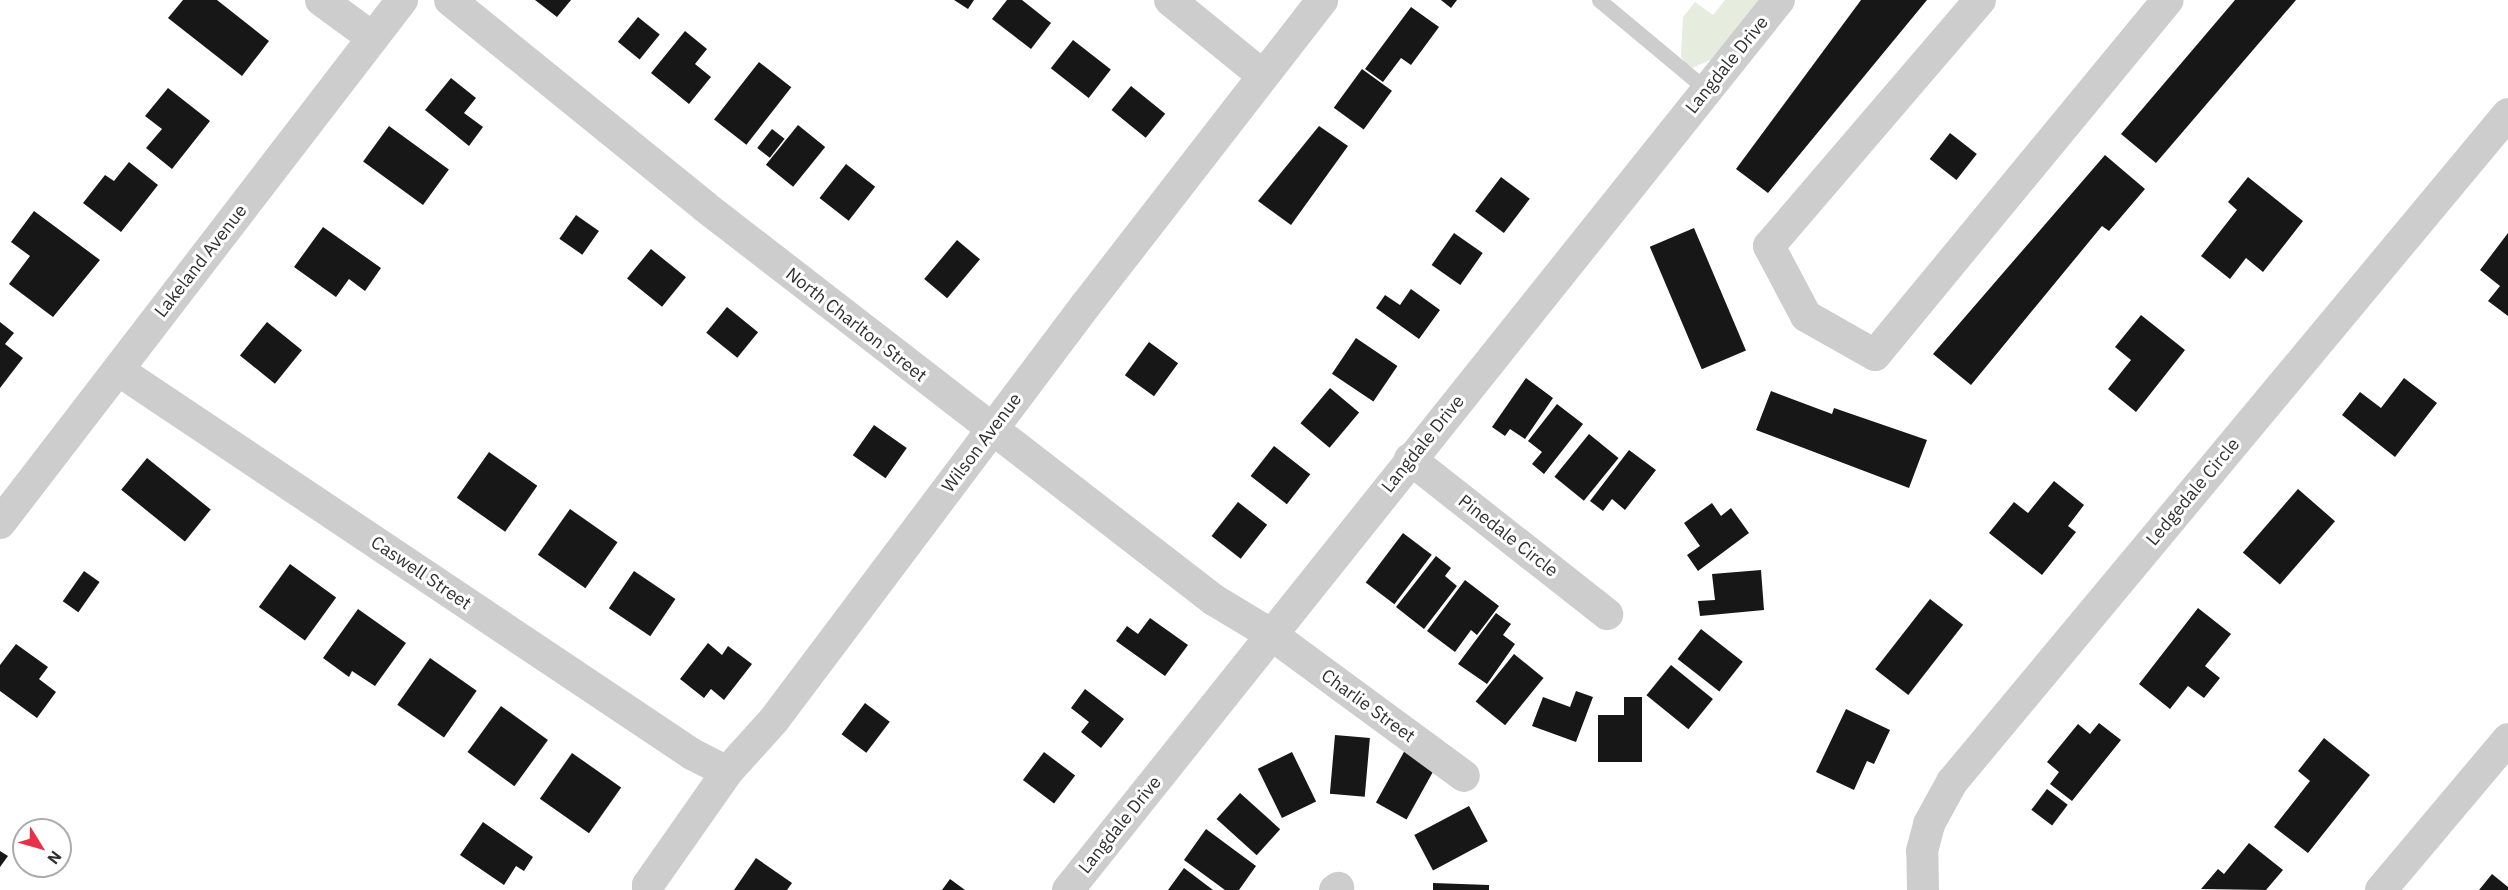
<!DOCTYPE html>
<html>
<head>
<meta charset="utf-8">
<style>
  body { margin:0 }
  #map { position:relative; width:2508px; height:890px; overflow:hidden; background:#fff; font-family:"IBM Plex Sans",sans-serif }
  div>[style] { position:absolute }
  .green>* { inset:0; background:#e7edde }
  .building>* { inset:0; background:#171717; transform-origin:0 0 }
  .service>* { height:15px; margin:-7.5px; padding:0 7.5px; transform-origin:7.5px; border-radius:7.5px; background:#cdcdcd }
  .minor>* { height:32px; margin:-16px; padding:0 16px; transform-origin:16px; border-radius:16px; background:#cdcdcd }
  span { translate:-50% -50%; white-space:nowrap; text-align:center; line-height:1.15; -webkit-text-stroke:6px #fff; paint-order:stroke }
  .street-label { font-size:18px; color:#303030 }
  .north { position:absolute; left:12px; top:818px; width:60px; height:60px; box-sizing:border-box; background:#fff; border:2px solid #acacac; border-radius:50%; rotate:127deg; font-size:16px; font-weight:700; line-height:24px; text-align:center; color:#303030 }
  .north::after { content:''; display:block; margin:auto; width:21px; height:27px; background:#e93049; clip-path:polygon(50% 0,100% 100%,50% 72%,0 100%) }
</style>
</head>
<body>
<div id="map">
  <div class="green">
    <div style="clip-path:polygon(1725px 0,1763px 0,1719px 56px,1692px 68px,1686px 65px,1681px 56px,1683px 17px,1695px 2px,1713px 15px)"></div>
  </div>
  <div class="building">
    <div style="clip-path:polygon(183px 0,217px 0,269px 41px,242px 76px,168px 18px)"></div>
    <div style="clip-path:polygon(535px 0,571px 0,557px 17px)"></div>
    <div style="clip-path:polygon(954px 0,974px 0,968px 9px)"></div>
    <div style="clip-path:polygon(1007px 0,1022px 0,1051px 23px,1031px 49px,992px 19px)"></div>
    <div style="clip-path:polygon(1441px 0,1457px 0,1451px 8px)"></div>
    <div style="clip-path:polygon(1861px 0,1927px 0,1768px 193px,1736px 169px)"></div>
    <div style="clip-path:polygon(2235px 0,2296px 0,2156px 163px,2121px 134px)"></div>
    <div style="clip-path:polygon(1411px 7px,1439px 27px,1411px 65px,1401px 58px,1383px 82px,1365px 69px)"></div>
    <div style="left:638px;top:17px;width:28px;height:32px;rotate:39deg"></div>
    <div style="clip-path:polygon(685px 31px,707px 49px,695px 64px,711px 77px,689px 104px,651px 73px)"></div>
    <div style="left:1073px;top:40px;width:48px;height:36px;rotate:38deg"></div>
    <div style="left:759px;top:62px;width:41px;height:73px;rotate:38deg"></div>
    <div style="left:1362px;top:69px;width:37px;height:48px;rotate:36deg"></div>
    <div style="clip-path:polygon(451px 78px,476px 98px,464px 113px,483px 127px,469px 146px,425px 110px)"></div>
    <div style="left:1131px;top:86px;width:44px;height:31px;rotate:39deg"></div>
    <div style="clip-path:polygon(168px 88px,210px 121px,172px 169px,146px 148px,162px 129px,145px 116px)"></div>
    <div style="left:798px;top:125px;width:35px;height:51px;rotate:39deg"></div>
    <div style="left:389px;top:126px;width:74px;height:44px;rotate:36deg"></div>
    <div style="clip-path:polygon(1319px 126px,1348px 146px,1291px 225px,1258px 201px)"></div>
    <div style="left:772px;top:129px;width:16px;height:24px;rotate:38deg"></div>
    <div style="left:1950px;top:133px;width:34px;height:33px;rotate:38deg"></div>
    <div style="clip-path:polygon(2105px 155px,2145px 189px,2109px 231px,2102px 226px,1971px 385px,1933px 354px)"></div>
    <div style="clip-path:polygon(129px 162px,158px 185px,121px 232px,83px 203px,105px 175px,114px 181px)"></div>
    <div style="left:846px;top:164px;width:37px;height:43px;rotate:38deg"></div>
    <div style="left:1501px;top:177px;width:36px;height:43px;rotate:37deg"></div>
    <div style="clip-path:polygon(2248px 177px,2303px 221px,2263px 272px,2246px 258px,2230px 279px,2201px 256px,2237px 210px,2228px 202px)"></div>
    <div style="clip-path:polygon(34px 211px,100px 260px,53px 317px,9px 284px,30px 256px,11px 242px)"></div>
    <div style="left:576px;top:215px;width:28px;height:29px;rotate:35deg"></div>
    <div style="clip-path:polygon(323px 227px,381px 268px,365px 291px,349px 279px,336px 297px,294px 267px)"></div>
    <div style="left:1694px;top:228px;width:133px;height:48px;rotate:67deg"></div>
    <div style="left:1454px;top:233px;width:35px;height:39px;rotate:35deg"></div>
    <div style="clip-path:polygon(2508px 233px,2508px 316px,2488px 301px,2500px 286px,2480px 270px)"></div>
    <div style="left:957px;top:240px;width:30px;height:51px;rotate:40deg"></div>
    <div style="left:651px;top:249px;width:45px;height:38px;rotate:39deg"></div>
    <div style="clip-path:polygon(1411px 289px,1440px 310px,1419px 339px,1376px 308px,1385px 295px,1400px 305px)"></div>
    <div style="left:727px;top:307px;width:40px;height:33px;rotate:39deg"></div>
    <div style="clip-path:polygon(2141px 315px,2185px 350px,2136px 412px,2108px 389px,2131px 360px,2115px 347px)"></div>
    <div style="clip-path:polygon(0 322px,14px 333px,5px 344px,23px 358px,0 388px)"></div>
    <div style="left:267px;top:322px;width:45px;height:43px;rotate:39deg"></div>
    <div style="left:1356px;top:338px;width:50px;height:43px;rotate:34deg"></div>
    <div style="left:1149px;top:342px;width:36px;height:41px;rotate:36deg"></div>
    <div style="clip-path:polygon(1526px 378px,1553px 398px,1525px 439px,1510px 429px,1505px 436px,1492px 427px)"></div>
    <div style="clip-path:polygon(2404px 378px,2437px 403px,2395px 457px,2342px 415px,2360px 392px,2381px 408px)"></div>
    <div style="left:1330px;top:388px;width:38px;height:46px;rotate:40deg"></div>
    <div style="clip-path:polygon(1771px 391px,1832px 414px,1834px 408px,1927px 440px,1909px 488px,1756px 430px)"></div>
    <div style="clip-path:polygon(1557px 404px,1583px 424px,1544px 474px,1532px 464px,1542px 452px,1528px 441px)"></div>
    <div style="left:874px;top:425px;width:40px;height:37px;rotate:35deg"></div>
    <div style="left:1589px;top:434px;width:38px;height:55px;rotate:39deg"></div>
    <div style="left:1274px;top:446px;width:46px;height:38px;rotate:38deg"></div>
    <div style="clip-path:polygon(1629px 450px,1656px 470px,1625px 510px,1612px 499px,1603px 511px,1590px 501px)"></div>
    <div style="left:489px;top:452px;width:59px;height:56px;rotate:35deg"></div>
    <div style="left:147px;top:458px;width:82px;height:41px;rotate:39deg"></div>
    <div style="clip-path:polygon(2054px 481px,2084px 505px,2068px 526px,2076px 532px,2042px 575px,1989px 533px,2014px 502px,2028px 513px)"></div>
    <div style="left:2298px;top:489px;width:49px;height:84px;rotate:41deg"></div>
    <div style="left:1238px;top:502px;width:37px;height:43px;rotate:38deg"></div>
    <div style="clip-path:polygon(1712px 503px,1721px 516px,1731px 508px,1749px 533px,1698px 571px,1687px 555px,1700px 546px,1684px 523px)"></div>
    <div style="left:570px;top:509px;width:58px;height:56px;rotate:35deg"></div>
    <div style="left:1403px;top:533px;width:36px;height:62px;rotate:37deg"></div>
    <div style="clip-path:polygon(1436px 556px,1451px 568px,1445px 576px,1457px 586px,1424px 629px,1396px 607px)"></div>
    <div style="left:290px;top:564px;width:57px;height:53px;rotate:36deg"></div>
    <div style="clip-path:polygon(1761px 570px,1764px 610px,1700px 616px,1698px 601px,1715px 600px,1712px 574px)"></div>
    <div style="left:84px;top:571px;width:19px;height:37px;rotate:35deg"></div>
    <div style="left:634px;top:571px;width:50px;height:45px;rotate:34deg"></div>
    <div style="clip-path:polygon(1465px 580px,1499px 606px,1477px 635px,1471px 630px,1455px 652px,1427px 631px)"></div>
    <div style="left:1930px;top:599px;width:42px;height:89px;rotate:38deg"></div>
    <div style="clip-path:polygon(2198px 608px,2231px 634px,2205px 666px,2220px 678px,2204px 698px,2188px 686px,2170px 709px,2139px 684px)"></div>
    <div style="clip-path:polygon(358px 609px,406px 643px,375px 686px,352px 671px,349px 677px,323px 658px)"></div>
    <div style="clip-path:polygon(1496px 613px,1511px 624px,1503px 635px,1515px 644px,1487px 684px,1458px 664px)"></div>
    <div style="clip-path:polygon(1150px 618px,1188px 645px,1165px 676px,1116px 641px,1127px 626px,1138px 634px)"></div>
    <div style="left:1701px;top:629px;width:53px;height:38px;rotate:38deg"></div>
    <div style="clip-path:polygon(708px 643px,722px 655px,728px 646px,752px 664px,724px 700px,711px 689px,704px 698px,680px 679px)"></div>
    <div style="clip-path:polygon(16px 644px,48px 667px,39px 679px,56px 692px,37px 718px,0 691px,0 665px)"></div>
    <div style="left:1514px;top:654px;width:38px;height:61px;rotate:39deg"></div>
    <div style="left:430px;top:658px;width:57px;height:57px;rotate:35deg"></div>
    <div style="left:1671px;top:665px;width:54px;height:39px;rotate:39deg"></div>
    <div style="clip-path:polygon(1085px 689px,1124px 719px,1101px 748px,1081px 732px,1089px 722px,1071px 708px)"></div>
    <div style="clip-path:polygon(1576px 691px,1593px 697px,1576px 742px,1532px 726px,1543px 697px,1570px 707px)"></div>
    <div style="clip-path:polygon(1624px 697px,1642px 697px,1642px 762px,1598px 762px,1598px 715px,1624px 715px)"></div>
    <div style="left:865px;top:703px;width:31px;height:39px;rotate:37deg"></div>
    <div style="left:501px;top:706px;width:58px;height:57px;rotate:36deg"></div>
    <div style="clip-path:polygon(1846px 709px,1890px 730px,1874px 764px,1867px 761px,1854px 790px,1816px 772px)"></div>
    <div style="clip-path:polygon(2099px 723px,2121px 740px,2072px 801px,2050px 784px,2059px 772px,2047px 762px,2078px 724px,2090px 734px)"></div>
    <div style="left:1335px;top:735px;width:35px;height:59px;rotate:5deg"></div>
    <div style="clip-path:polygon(2324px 738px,2370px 775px,2308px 853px,2274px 827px,2310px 781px,2298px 771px)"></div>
    <div style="left:1405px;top:750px;width:35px;height:60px;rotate:29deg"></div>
    <div style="left:1044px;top:752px;width:39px;height:35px;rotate:37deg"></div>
    <div style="left:1292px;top:752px;width:55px;height:38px;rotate:64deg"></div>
    <div style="left:572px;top:753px;width:60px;height:56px;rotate:35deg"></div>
    <div style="left:2047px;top:789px;width:26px;height:26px;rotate:37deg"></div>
    <div style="left:1240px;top:793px;width:54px;height:35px;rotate:42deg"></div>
    <div style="left:1469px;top:806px;width:40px;height:62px;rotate:62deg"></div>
    <div style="clip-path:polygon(483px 822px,533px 857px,524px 871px,516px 866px,504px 885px,460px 855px)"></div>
    <div style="clip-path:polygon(1206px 829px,1256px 866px,1239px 890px,1225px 890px,1184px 860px)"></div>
    <div style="clip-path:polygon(2249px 843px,2283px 870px,2266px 890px,2201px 889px,2218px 869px,2224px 874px)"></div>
    <div style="clip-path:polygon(0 851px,8px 856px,0 867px)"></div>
    <div style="clip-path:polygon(756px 858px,792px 883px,787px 890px,734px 890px)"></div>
    <div style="clip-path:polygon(1184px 868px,1213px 890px,1168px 890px)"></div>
    <div style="clip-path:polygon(2492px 874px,2508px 887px,2508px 890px,2479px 890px)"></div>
    <div style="clip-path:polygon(950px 879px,965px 890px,942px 890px)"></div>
    <div style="clip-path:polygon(1433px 883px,1489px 885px,1489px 890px,1433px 890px)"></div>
  </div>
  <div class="service">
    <div style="left:1599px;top:0;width:141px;rotate:39.8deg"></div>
  </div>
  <div class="minor">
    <div style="left:321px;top:0;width:64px;rotate:36.2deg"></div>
    <div style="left:450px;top:0;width:327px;rotate:39deg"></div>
    <div style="left:704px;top:206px;width:644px;rotate:37.69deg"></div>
    <div style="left:1214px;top:600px;width:68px;rotate:31.1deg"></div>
    <div style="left:1272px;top:635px;width:238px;rotate:36.3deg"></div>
    <div style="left:1170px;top:0;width:119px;rotate:39.2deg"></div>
    <div style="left:1980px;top:0;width:324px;rotate:130.6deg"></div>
    <div style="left:1769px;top:246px;width:79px;rotate:62.1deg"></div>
    <div style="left:1806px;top:316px;width:79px;rotate:29.5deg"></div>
    <div style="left:1875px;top:355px;width:460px;rotate:-50.5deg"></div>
    <div style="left:118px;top:370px;width:691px;rotate:33.78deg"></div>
    <div style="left:692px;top:754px;width:39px;rotate:27deg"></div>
    <div style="left:1410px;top:459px;width:251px;rotate:38.2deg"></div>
    <div style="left:0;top:523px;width:660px;rotate:-52.45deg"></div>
    <div style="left:648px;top:890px;width:5px;rotate:-90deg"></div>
    <div style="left:648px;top:885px;width:138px;rotate:-55deg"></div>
    <div style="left:727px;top:772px;width:70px;rotate:-47.9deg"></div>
    <div style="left:774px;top:720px;width:518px;rotate:-53.09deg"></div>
    <div style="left:1085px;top:306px;width:387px;rotate:-52.2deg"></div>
    <div style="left:1068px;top:890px;width:1139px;rotate:-51.38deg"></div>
    <div style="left:1335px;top:890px;width:4px;rotate:-34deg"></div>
    <div style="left:1923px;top:890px;width:39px;rotate:-91deg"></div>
    <div style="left:1922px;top:851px;width:28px;rotate:-75deg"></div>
    <div style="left:1929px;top:824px;width:48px;rotate:-61.3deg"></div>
    <div style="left:1952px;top:782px;width:869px;rotate:-50.23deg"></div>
    <div style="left:2381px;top:890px;width:197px;rotate:-49.9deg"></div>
  </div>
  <div class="street-label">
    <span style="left:1727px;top:65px;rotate:-51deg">Langdale Drive</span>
    <span style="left:201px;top:261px;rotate:-52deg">Lakeland Avenue</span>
    <span style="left:856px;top:325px;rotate:38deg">North Charlton Street</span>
    <span style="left:982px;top:443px;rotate:-53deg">Wilson Avenue</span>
    <span style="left:1423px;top:444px;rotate:-51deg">Langdale Drive</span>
    <span style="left:2193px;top:492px;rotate:-50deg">Ledgedale Circle</span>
    <span style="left:1508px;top:536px;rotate:38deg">Pinedale Circle</span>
    <span style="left:421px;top:573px;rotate:34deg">Caswell Street</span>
    <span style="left:1368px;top:706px;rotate:36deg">Charlie Street</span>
    <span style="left:1120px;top:825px;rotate:-51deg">Langdale Drive</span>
  </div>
  <div class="north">N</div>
</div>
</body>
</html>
